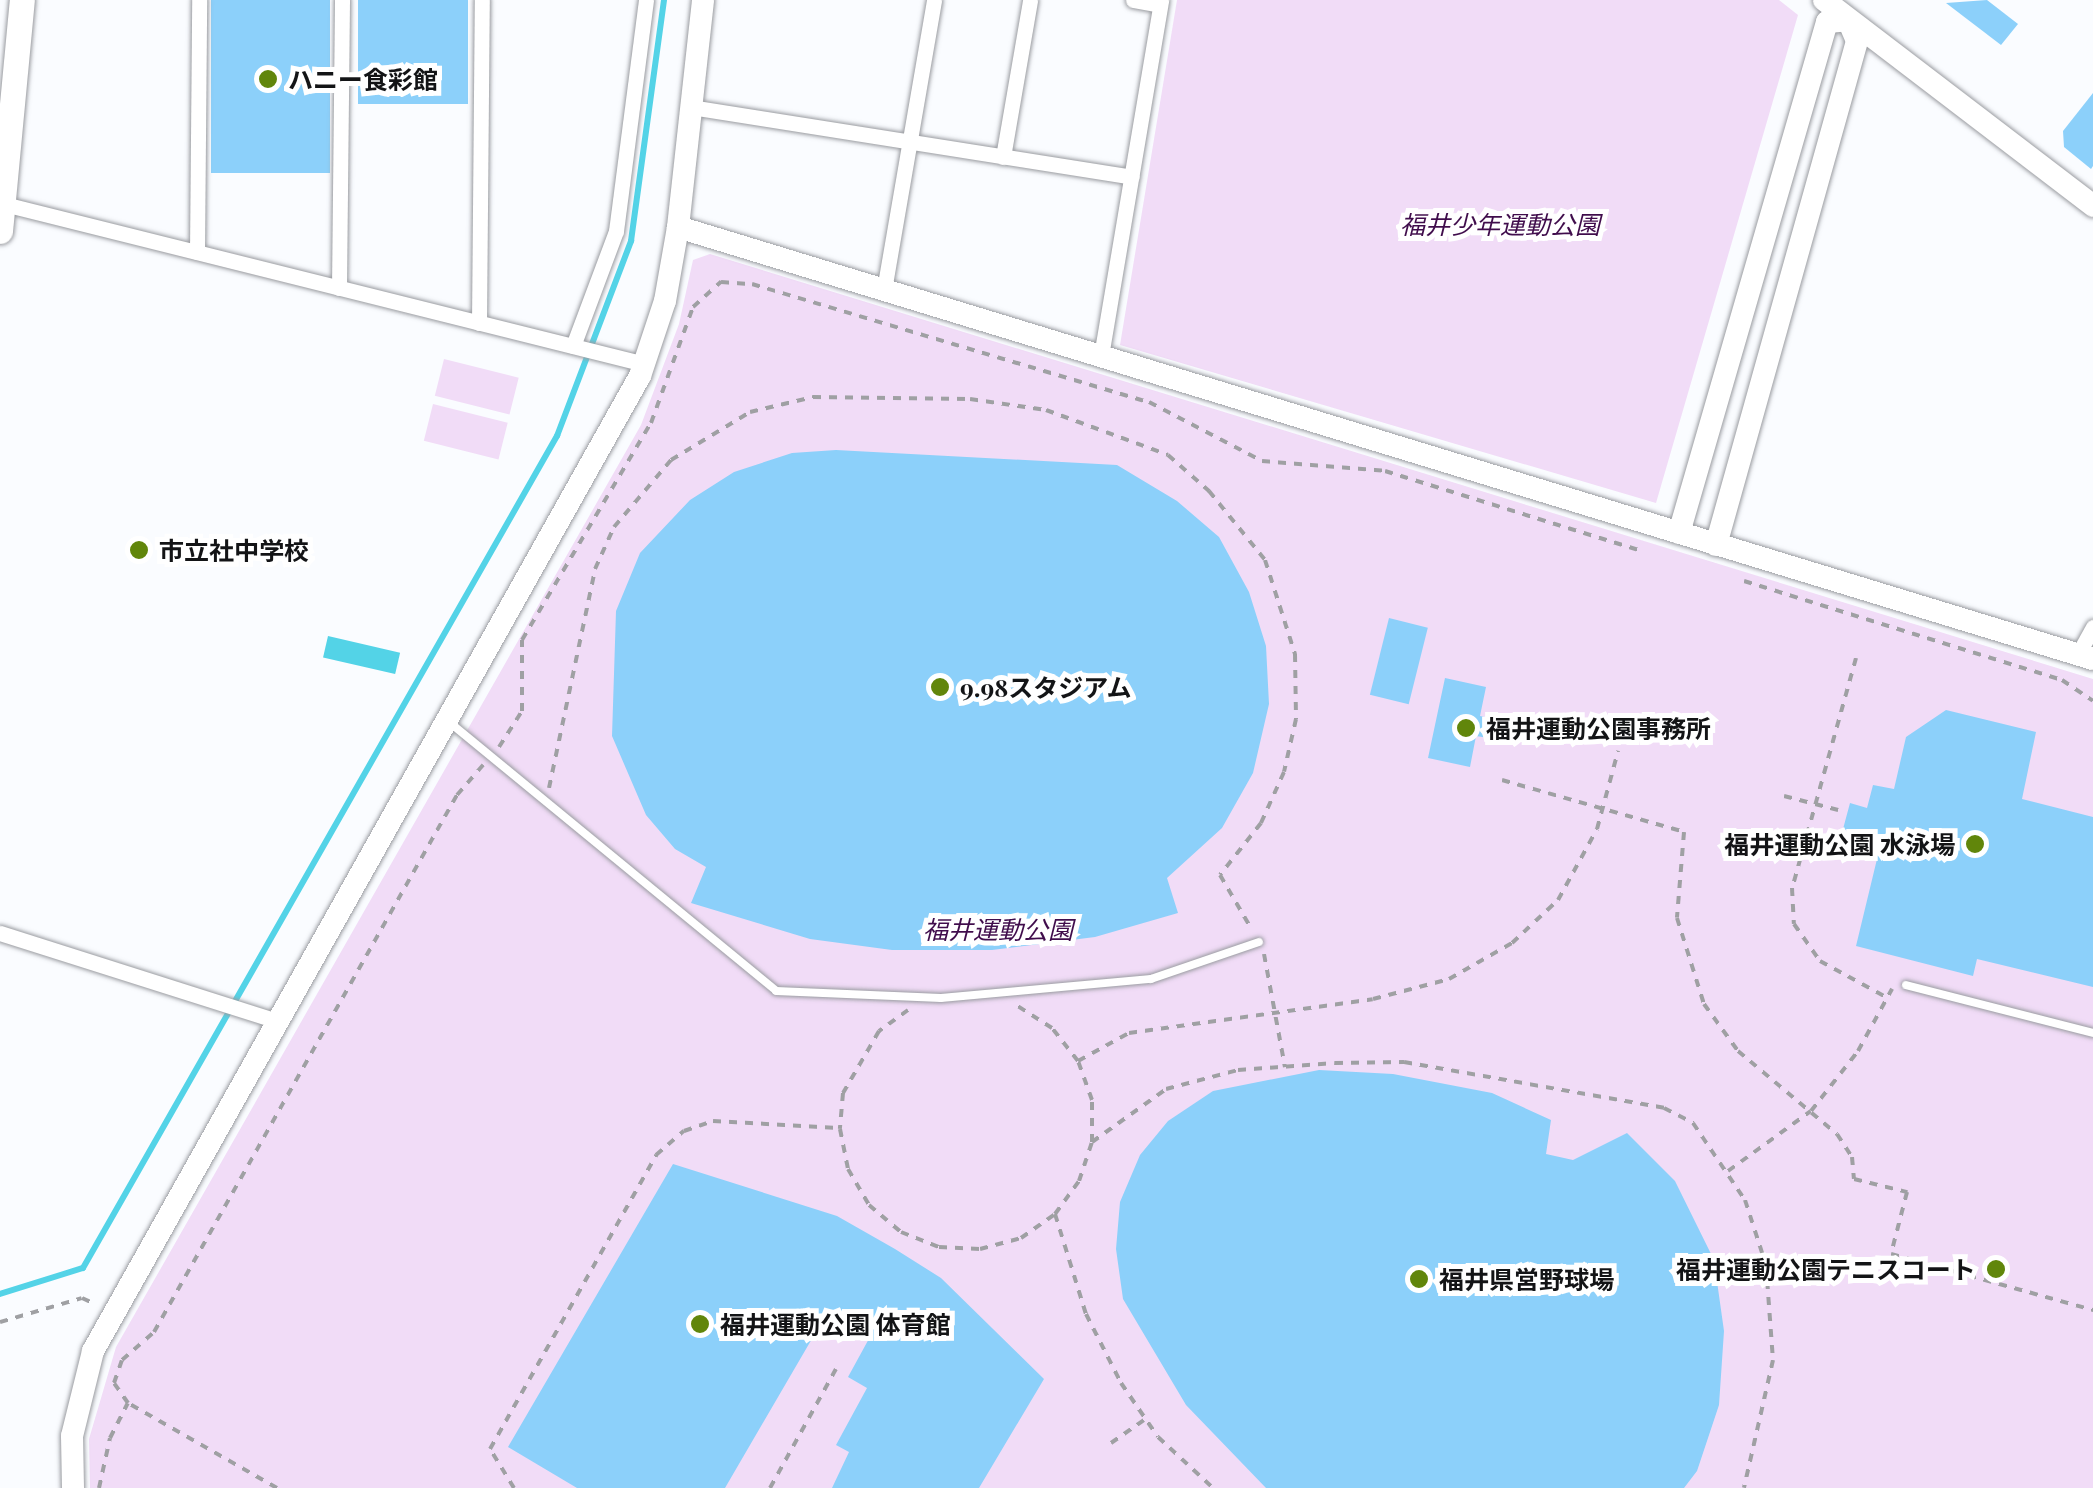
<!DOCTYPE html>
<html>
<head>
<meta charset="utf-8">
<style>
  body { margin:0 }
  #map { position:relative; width:2093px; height:1488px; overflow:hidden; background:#fafcff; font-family:"Playfair Display","Noto Sans JP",serif }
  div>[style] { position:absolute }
  .green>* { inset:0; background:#f1dcf7; transform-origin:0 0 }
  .water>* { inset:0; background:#53d3e7; transform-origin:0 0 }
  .stream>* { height:6px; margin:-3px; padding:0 3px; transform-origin:3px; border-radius:3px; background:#53d3e7 }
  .building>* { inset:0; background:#8cd0fa; transform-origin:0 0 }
  .path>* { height:4px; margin-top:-2px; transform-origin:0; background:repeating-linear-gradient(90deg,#9fa0a3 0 8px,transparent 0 16px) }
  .roads { filter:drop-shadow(0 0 2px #9a9ca1) drop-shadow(0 0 2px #9a9ca1) }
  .lane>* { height:8px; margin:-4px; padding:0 4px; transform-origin:4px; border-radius:4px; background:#fff }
  .street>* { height:15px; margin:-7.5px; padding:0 7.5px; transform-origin:7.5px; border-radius:7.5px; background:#fff }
  .secondary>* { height:22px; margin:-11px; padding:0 11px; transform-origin:11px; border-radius:11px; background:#fff }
  .primary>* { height:25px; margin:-12.5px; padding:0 12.5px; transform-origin:12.5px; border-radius:12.5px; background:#fff }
  .dots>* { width:28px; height:28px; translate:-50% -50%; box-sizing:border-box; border:5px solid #fff; border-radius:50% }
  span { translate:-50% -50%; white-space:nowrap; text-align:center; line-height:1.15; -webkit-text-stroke:10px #fff; paint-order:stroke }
  .poi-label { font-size:25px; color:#131416; font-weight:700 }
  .left { translate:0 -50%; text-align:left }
  .right { translate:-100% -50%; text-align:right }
  .park-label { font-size:25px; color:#400d4c; font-style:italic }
</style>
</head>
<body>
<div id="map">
  <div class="green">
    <div style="clip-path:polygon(1177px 0,1779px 0,1798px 15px,1656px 503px,1120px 345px)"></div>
    <div style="clip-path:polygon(710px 254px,2093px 679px,2093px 1488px,90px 1488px,89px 1439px,116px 1347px,641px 425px,679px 324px,693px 260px)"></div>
    <div style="left:444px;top:359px;width:77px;height:38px;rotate:14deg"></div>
    <div style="left:433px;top:404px;width:77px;height:38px;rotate:14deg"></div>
  </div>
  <div class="water">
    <div style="left:328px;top:636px;width:74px;height:22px;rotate:13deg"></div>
  </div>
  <div class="stream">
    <div style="left:0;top:1294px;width:87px;rotate:-17.4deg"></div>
    <div style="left:83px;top:1268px;width:958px;rotate:-60.33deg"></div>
    <div style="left:557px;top:436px;width:209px;rotate:-69.2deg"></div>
    <div style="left:631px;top:241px;width:243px;rotate:-82.2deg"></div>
  </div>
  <div class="building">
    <div style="left:211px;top:0;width:119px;height:173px"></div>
    <div style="left:358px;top:0;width:110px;height:104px"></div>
    <div style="clip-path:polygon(1987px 0,2018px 24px,2001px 45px,1946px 3px)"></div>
    <div style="clip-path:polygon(2093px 93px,2093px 166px,2091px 169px,2064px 147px,2063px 131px)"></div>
    <div style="clip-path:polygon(836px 450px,1117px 465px,1177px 501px,1219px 537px,1249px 592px,1266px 646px,1269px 704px,1253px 773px,1222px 828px,1167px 878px,1178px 913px,1095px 937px,992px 950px,892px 950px,810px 939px,691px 903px,706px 867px,675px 849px,646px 815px,612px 736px,616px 611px,640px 553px,690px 500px,734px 472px,792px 453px)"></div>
    <div style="left:1389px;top:618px;width:40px;height:79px;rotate:14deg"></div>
    <div style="clip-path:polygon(1445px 678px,1486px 687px,1480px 716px,1499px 720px,1495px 739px,1476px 736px,1470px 767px,1428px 758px)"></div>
    <div style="clip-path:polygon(1946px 710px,2036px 732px,2022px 799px,2093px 817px,2093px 987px,1977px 959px,1973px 976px,1856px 946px,1877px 859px,1855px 853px,1859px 835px,1843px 829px,1850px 803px,1867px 808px,1873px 785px,1894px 789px,1906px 737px)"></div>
    <div style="clip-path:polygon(1319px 1070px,1393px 1074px,1492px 1093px,1551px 1120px,1546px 1154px,1573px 1160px,1627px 1133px,1675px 1181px,1714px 1260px,1724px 1331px,1719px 1405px,1697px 1471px,1684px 1488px,1266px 1488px,1186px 1405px,1123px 1299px,1116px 1249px,1120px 1202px,1140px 1155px,1168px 1121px,1213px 1091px)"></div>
    <div style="clip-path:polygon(673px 1164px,837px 1216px,895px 1249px,941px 1278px,1044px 1379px,979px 1488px,832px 1488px,849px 1452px,836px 1445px,867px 1388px,848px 1377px,871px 1335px,827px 1313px,725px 1488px,577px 1488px,508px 1447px)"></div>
  </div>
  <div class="path">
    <div style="left:1744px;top:581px;width:333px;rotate:17.3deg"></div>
    <div style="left:2062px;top:680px;width:37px;rotate:34deg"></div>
    <div style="left:1856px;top:658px;width:239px;rotate:105.5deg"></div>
    <div style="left:1792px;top:888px;width:36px;rotate:87deg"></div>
    <div style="left:1794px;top:924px;width:45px;rotate:54.9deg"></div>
    <div style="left:1820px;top:961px;width:73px;rotate:28.7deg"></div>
    <div style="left:499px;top:747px;width:43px;rotate:-57.4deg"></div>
    <div style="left:522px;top:711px;width:71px;rotate:-90deg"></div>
    <div style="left:522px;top:640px;width:252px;rotate:-59.3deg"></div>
    <div style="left:651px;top:423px;width:123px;rotate:-70.1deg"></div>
    <div style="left:693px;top:307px;width:38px;rotate:-42deg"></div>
    <div style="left:721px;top:282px;width:31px;rotate:4deg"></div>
    <div style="left:752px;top:284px;width:414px;rotate:16.6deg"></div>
    <div style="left:1149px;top:402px;width:127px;rotate:27.6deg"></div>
    <div style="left:1262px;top:461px;width:123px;rotate:4.6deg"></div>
    <div style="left:1385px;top:471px;width:269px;rotate:17.3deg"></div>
    <div style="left:1502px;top:780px;width:189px;rotate:15.9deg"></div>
    <div style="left:1684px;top:832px;width:86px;rotate:94.7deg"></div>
    <div style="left:1677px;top:918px;width:90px;rotate:72.6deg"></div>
    <div style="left:1704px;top:1004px;width:58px;rotate:54.1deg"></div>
    <div style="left:1738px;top:1051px;width:129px;rotate:40deg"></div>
    <div style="left:1837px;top:1134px;width:27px;rotate:57deg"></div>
    <div style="left:1852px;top:1157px;width:22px;rotate:85deg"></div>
    <div style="left:1854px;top:1179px;width:55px;rotate:13.8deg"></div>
    <div style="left:1907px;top:1192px;width:64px;rotate:104.5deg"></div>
    <div style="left:1891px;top:1254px;width:210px;rotate:15.5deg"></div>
    <div style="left:549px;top:788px;width:224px;rotate:-78.1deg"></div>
    <div style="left:595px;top:569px;width:46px;rotate:-65.7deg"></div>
    <div style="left:614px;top:527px;width:88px;rotate:-49.6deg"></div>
    <div style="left:671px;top:460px;width:92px;rotate:-31.3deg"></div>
    <div style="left:750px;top:412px;width:65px;rotate:-13.4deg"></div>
    <div style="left:813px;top:397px;width:157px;rotate:0.7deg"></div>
    <div style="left:970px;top:399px;width:77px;rotate:8.2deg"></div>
    <div style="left:1046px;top:410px;width:130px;rotate:20.2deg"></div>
    <div style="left:1168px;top:455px;width:55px;rotate:41.3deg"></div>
    <div style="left:1209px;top:491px;width:89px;rotate:50.9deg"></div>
    <div style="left:1265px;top:560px;width:99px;rotate:72.3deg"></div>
    <div style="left:1295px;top:654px;width:65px;rotate:89.1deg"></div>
    <div style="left:1296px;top:719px;width:54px;rotate:102.8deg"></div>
    <div style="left:1284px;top:772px;width:56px;rotate:114.3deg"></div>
    <div style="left:1261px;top:823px;width:66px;rotate:128.3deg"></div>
    <div style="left:1220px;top:875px;width:61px;rotate:59.7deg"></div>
    <div style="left:1784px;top:796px;width:56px;rotate:14.5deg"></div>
    <div style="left:1264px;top:954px;width:115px;rotate:79.5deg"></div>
    <div style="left:908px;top:1010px;width:36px;rotate:144deg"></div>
    <div style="left:879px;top:1031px;width:72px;rotate:120.1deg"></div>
    <div style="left:843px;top:1093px;width:36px;rotate:95deg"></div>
    <div style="left:840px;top:1129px;width:41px;rotate:78.7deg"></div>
    <div style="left:848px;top:1169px;width:42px;rotate:59.7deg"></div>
    <div style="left:869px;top:1205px;width:42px;rotate:40.2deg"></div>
    <div style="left:901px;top:1232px;width:41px;rotate:21.5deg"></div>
    <div style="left:939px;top:1247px;width:41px;rotate:2.8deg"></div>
    <div style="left:980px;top:1249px;width:42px;rotate:-15deg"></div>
    <div style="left:1021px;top:1238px;width:42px;rotate:-35.2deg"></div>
    <div style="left:1055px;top:1214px;width:41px;rotate:-54deg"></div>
    <div style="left:1079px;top:1181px;width:41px;rotate:-71.6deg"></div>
    <div style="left:1092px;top:1142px;width:42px;rotate:-90deg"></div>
    <div style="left:1092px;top:1100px;width:41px;rotate:-109.7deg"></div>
    <div style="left:1078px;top:1061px;width:42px;rotate:-128.2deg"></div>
    <div style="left:1052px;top:1028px;width:43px;rotate:-147.4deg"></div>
    <div style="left:1078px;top:1061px;width:58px;rotate:-28.8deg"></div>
    <div style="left:1129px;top:1033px;width:246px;rotate:-7.9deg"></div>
    <div style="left:1373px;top:999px;width:79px;rotate:-14.7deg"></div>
    <div style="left:1449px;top:979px;width:73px;rotate:-29.7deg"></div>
    <div style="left:1512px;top:943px;width:63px;rotate:-43.1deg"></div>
    <div style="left:1558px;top:900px;width:81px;rotate:-61.2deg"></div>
    <div style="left:1597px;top:829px;width:81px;rotate:-74.9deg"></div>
    <div style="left:1092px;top:1142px;width:91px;rotate:-35.6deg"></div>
    <div style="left:1166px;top:1089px;width:74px;rotate:-14.8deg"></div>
    <div style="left:1238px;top:1070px;width:97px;rotate:-4.1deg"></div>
    <div style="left:1335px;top:1063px;width:69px;rotate:-0.8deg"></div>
    <div style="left:1404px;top:1062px;width:264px;rotate:10deg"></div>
    <div style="left:1664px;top:1108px;width:33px;rotate:27deg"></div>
    <div style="left:1693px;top:1123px;width:93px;rotate:56deg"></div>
    <div style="left:1745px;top:1200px;width:68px;rotate:72.1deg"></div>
    <div style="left:1766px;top:1265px;width:95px;rotate:85.8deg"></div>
    <div style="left:1773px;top:1360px;width:131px;rotate:102.8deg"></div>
    <div style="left:1728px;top:1171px;width:102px;rotate:-35.9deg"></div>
    <div style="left:1811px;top:1111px;width:76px;rotate:-51.9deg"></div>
    <div style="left:1858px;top:1051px;width:71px;rotate:-61.3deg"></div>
    <div style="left:1055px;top:1214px;width:105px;rotate:72.8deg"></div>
    <div style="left:1086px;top:1314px;width:77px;rotate:63.1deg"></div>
    <div style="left:1121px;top:1383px;width:65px;rotate:55.6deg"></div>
    <div style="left:1158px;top:1437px;width:75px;rotate:42.8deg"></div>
    <div style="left:0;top:1322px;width:85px;rotate:-16.3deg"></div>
    <div style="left:82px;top:1298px;width:14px;rotate:25deg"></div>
    <div style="left:1111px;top:1443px;width:40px;rotate:-34.9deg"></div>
    <div style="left:99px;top:1488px;width:51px;rotate:-77.6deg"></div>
    <div style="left:110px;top:1438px;width:39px;rotate:-63deg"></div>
    <div style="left:277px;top:1488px;width:172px;rotate:-150.3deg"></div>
    <div style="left:128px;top:1403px;width:24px;rotate:-125deg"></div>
    <div style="left:114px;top:1383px;width:24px;rotate:-71deg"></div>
    <div style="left:122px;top:1360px;width:43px;rotate:-41.2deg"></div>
    <div style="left:154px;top:1332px;width:617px;rotate:-60.57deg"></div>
    <div style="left:457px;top:795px;width:40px;rotate:-49deg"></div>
    <div style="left:514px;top:1488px;width:46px;rotate:-121.6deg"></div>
    <div style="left:490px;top:1449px;width:338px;rotate:-60.5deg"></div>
    <div style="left:656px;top:1155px;width:37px;rotate:-41deg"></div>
    <div style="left:684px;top:1131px;width:31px;rotate:-19deg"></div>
    <div style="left:713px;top:1121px;width:125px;rotate:3.2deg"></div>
    <div style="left:770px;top:1488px;width:136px;rotate:-61deg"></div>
  </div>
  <div class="roads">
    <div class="lane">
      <div style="left:449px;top:722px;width:423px;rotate:39.4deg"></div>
      <div style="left:776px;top:991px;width:165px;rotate:2.4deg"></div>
      <div style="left:941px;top:998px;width:211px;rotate:-5.2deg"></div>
      <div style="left:1151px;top:979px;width:114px;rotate:-18.9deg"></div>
      <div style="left:1906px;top:985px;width:193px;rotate:14.4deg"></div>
    </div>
    <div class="street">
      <div style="left:1133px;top:0;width:27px;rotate:10deg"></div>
      <div style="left:691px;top:107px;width:446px;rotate:9deg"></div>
      <div style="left:1003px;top:157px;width:159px;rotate:-80.2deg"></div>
      <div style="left:0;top:203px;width:665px;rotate:14.02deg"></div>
      <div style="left:197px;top:252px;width:252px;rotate:-89.5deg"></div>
      <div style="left:339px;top:288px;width:288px;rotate:-89.4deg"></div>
      <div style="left:884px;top:290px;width:294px;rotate:-80.2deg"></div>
      <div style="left:479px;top:323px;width:323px;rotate:-89.5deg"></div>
      <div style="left:573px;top:346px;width:123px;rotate:-69.5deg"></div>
      <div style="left:616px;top:231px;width:233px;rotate:-82.6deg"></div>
      <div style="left:1101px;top:356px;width:361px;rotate:-80.4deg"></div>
      <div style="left:2078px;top:654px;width:31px;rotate:-61deg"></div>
      <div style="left:0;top:933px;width:292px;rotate:17.6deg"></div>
    </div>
    <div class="secondary">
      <div style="left:1824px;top:0;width:339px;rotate:37.4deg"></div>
      <div style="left:678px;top:227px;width:1479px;rotate:16.98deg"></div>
      <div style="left:1679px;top:533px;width:532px;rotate:-73.85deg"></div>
      <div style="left:1827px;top:22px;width:21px;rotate:-5deg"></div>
      <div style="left:1716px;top:545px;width:523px;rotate:-74.37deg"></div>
      <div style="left:1857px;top:41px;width:23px;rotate:-113deg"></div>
      <div style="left:73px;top:1488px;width:52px;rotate:-91.1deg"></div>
      <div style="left:72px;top:1436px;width:88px;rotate:-76.1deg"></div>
      <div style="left:93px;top:1351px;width:1118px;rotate:-60.71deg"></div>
      <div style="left:640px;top:376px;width:79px;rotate:-71.6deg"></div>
      <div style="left:665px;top:301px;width:75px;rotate:-80deg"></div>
      <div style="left:678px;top:227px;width:228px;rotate:-83.7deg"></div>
    </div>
    <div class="primary">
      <div style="left:0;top:231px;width:232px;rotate:-84.6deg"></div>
    </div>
  </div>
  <div class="dots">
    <div style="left:268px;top:79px;background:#61860b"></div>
    <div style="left:139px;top:550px;background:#61860b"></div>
    <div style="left:940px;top:687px;background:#61860b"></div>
    <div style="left:1466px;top:728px;background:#61860b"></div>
    <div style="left:1975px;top:844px;background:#61860b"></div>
    <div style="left:1996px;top:1269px;background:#61860b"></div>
    <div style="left:1419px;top:1279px;background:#61860b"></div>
    <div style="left:700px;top:1324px;background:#61860b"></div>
  </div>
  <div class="poi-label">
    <span class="left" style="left:288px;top:79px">ハニー食彩館</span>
    <span class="left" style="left:159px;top:550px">市立社中学校</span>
    <span class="left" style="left:960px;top:687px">9.98スタジアム</span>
    <span class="left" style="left:1486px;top:728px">福井運動公園事務所</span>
    <span class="right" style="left:1955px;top:844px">福井運動公園 水泳場</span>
    <span class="right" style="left:1976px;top:1269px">福井運動公園テニスコート</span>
    <span class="left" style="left:1439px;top:1279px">福井県営野球場</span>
    <span class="left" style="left:720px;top:1324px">福井運動公園 体育館</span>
  </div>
  <div class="park-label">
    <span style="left:1500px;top:224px">福井少年運動公園</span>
    <span style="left:998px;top:929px">福井運動公園</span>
  </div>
</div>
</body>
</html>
